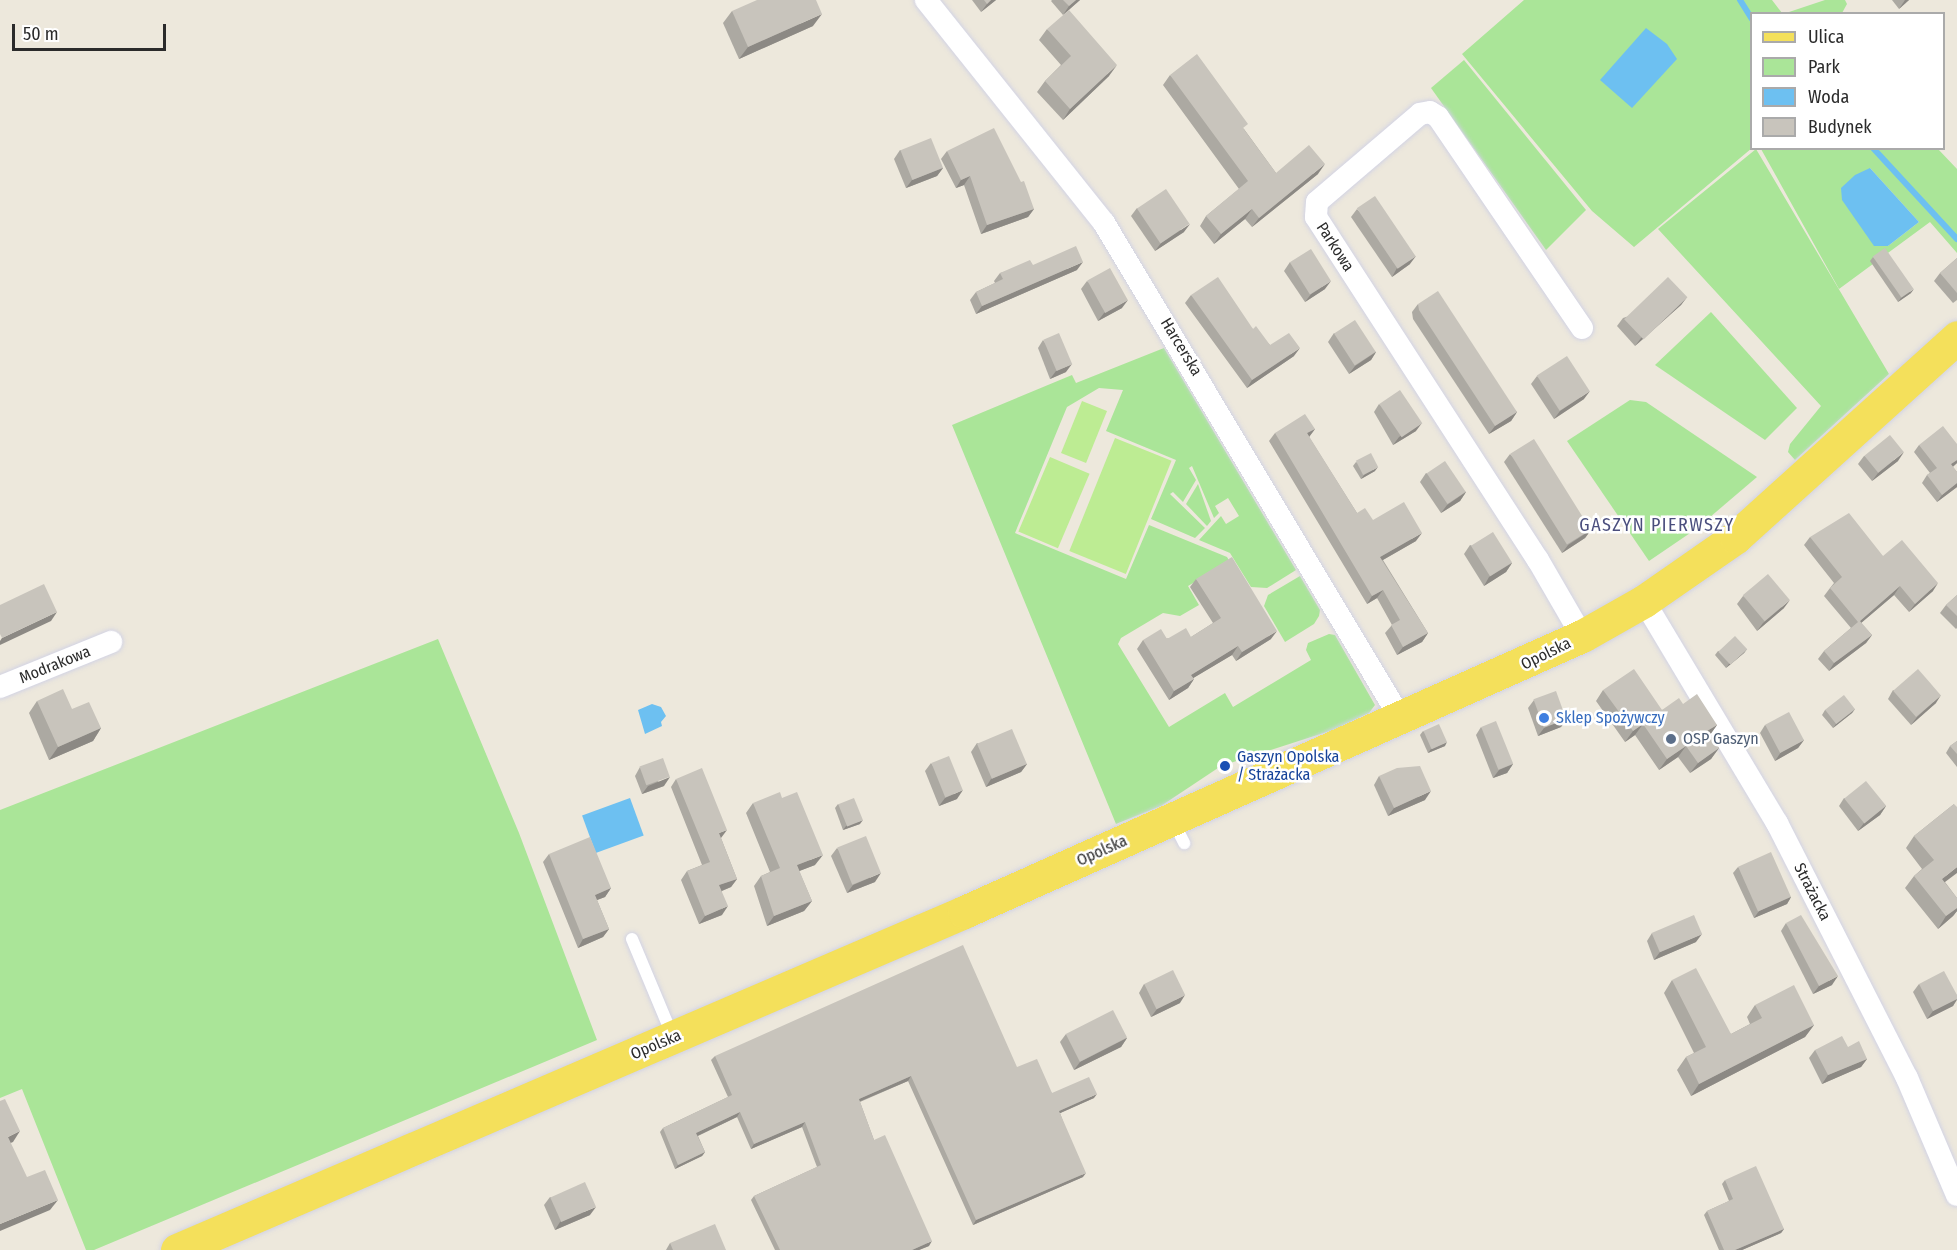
<!DOCTYPE html>
<html>
<head>
<meta charset="utf-8">
<style>
  body { margin:0 }
  #map { position:relative; width:1957px; height:1250px; overflow:hidden; background:#ede8dc; font-family:"Fira Sans Condensed",sans-serif }
  div>[style] { position:absolute }
  .green>* { inset:0; background:#aae598 }
  .pitch>* { inset:0; background:#bdec93; transform-origin:0 0 }
  .water>* { inset:0; background:#6dc0f1; transform-origin:0 0 }
  .stream>* { height:6px; margin:-3px; padding:0 3px; transform-origin:3px; border-radius:3px; background:#6dc0f1 }
  .roads { filter:drop-shadow(0 0 2px #d2d3e4) drop-shadow(0 0 2px #d2d3e4) }
  .lane>* { height:12px; margin:-6px; padding:0 6px; transform-origin:6px; border-radius:6px; background:#fff }
  .street>* { height:22px; margin:-11px; padding:0 11px; transform-origin:11px; border-radius:11px; background:#fff }
  .primary>* { height:33px; margin:-16.5px; padding:0 16.5px; transform-origin:16.5px; border-radius:16.5px; background:#f4e05b }
  .wall>* { inset:0; background:#aca9a2 }
  .shaded-wall>* { inset:0; background:#8c8984 }
  .building>* { inset:0; background:#c8c4bc; transform-origin:0 0 }
  .dots>* { width:16px; height:16px; translate:-50% -50%; box-sizing:border-box; border:3px solid #fff; border-radius:50% }
  span { translate:-50% -50%; white-space:nowrap; text-align:center; line-height:1.15; -webkit-text-stroke:5px #fff; paint-order:stroke }
  .street-label { font-size:16px; color:#2b2b2b }
  .shop-label { font-size:16px; color:#366cbe }
  .left { translate:0 -50%; text-align:left }
  .service-label { font-size:16px; color:#4e5e75 }
  .transit-label { font-size:16px; color:#164399 }
  .neighbourhood-label { font-size:18px; color:#4a4e7d; letter-spacing:1.5px }
  .legend { position:absolute; left:1750px; top:12px; width:195px; height:138px; box-sizing:border-box; background:#fff; border:2px solid #aaa; margin:0; padding:8px 10px; list-style:none; font-size:18px; color:#2b2b2b }
  .legend li { display:flex; align-items:center; gap:12px; height:30px }
  .legend b { width:30px; border:2px solid #aaa }
  .scale { position:absolute; left:12px; top:24px; width:154px; height:27px; box-sizing:border-box; border:3px solid #2b2b2b; border-top:0; padding-left:8px; font-size:18px; line-height:21px; white-space:nowrap; color:#2b2b2b; -webkit-text-stroke:4px #fff; paint-order:stroke }
</style>
</head>
<body>
<div id="map">
  <div class="green">
    <div style="clip-path:polygon(1524px 0,1772px 0,1782px 13px,1752px 14px,1752px 148px,1634px 247px,1592px 211px,1462px 54px)"></div>
    <div style="clip-path:polygon(1825px 0,1845px 0,1847px 4px,1842px 13px,1786px 13px)"></div>
    <div style="clip-path:polygon(1464px 60px,1586px 210px,1546px 250px,1431px 88px)"></div>
    <div style="clip-path:polygon(1756px 149px,1889px 374px,1795px 460px,1788px 452px,1790px 444px,1821px 406px,1658px 229px)"></div>
    <div style="clip-path:polygon(evenodd,1761px 149px,1938px 149px,1957px 169px,1957px 253px,1930px 222px,1839px 289px,1761px 149px,1870px 168px,1919px 222px,1888px 246px,1874px 246px,1870px 168px)"></div>
    <div style="clip-path:polygon(1711px 312px,1797px 408px,1765px 440px,1655px 365px)"></div>
    <div style="clip-path:polygon(1164px 348px,1296px 570px,1267px 588px,1251px 587px,1230px 553px,1199px 540px,1221px 516px,1226px 524px,1239px 516px,1228px 498px,1215px 506px,1219px 513px,1214px 518px,1192px 466px,1189px 468px,1196px 480px,1183px 502px,1173px 492px,1170px 494px,1205px 528px,1195px 538px,1151px 519px,1176px 460px,1106px 431px,1123px 390px,1099px 388px,1067px 407px,1015px 533px,1126px 579px,1149px 525px,1227px 557px,1248px 592px,1227px 563px,1188px 586px,1199px 605px,1180px 616px,1163px 613px,1121px 638px,1118px 644px,1169px 727px,1225px 693px,1233px 707px,1311px 660px,1306px 650px,1308px 643px,1329px 634px,1335px 635px,1375px 705px,1369px 713px,1333px 730px,1221px 766px,1161px 806px,1116px 824px,952px 425px,1072px 375px,1076px 383px)"></div>
    <div style="clip-path:polygon(1630px 400px,1646px 402px,1757px 477px,1696px 529px,1649px 561px,1567px 441px)"></div>
    <div style="clip-path:polygon(1198px 484px,1211px 521px,1207px 526px,1186px 504px)"></div>
    <div style="clip-path:polygon(1300px 576px,1320px 610px,1319px 616px,1314px 624px,1285px 642px,1264px 606px,1268px 595px)"></div>
    <div style="clip-path:polygon(438px 639px,519px 833px,597px 1040px,94px 1250px,86px 1250px,22px 1089px,0 1098px,0 810px)"></div>
  </div>
  <div class="pitch">
    <div style="left:1082px;top:401px;width:27px;height:56px;rotate:22deg"></div>
    <div style="left:1115px;top:438px;width:61px;height:122px;rotate:22deg"></div>
    <div style="left:1050px;top:457px;width:43px;height:81px;rotate:23deg"></div>
  </div>
  <div class="water">
    <div style="clip-path:polygon(1646px 28px,1667px 44px,1677px 59px,1632px 108px,1600px 80px)"></div>
    <div style="clip-path:polygon(1870px 168px,1919px 222px,1888px 246px,1874px 246px,1842px 200px,1841px 188px,1855px 175px)"></div>
    <div style="clip-path:polygon(652px 704px,661px 707px,666px 716px,661px 722px,662px 726px,645px 734px,638px 710px)"></div>
    <div style="left:630px;top:798px;width:40px;height:51px;rotate:70deg"></div>
  </div>
  <div class="stream">
    <div style="left:1740px;top:0;width:22px;rotate:58deg"></div>
    <div style="left:1873px;top:148px;width:124px;rotate:47.3deg"></div>
  </div>
  <div class="roads">
    <div class="lane">
      <div style="left:1173px;top:821px;width:25px;rotate:63deg"></div>
      <div style="left:632px;top:939px;width:106px;rotate:67.3deg"></div>
    </div>
    <div class="street">
      <div style="left:926px;top:0;width:285px;rotate:51.4deg"></div>
      <div style="left:1104px;top:223px;width:578px;rotate:59.09deg"></div>
      <div style="left:1582px;top:328px;width:255px;rotate:-124.3deg"></div>
      <div style="left:1438px;top:117px;width:9px;rotate:-148deg"></div>
      <div style="left:1430px;top:112px;width:10px;rotate:169deg"></div>
      <div style="left:1420px;top:114px;width:135px;rotate:139.5deg"></div>
      <div style="left:1317px;top:202px;width:15px;rotate:94deg"></div>
      <div style="left:1316px;top:217px;width:409px;rotate:57.1deg"></div>
      <div style="left:1538px;top:560px;width:88px;rotate:59.9deg"></div>
      <div style="left:1644px;top:601px;width:259px;rotate:59.1deg"></div>
      <div style="left:1777px;top:823px;width:286px;rotate:63deg"></div>
      <div style="left:1907px;top:1078px;width:127px;rotate:66.9deg"></div>
      <div style="left:0;top:687px;width:120px;rotate:-22.1deg"></div>
    </div>
    <div class="primary">
      <div style="left:177px;top:1250px;width:857px;rotate:-23.24deg"></div>
      <div style="left:964px;top:912px;width:677px;rotate:-24.07deg"></div>
      <div style="left:1582px;top:636px;width:71px;rotate:-29.4deg"></div>
      <div style="left:1644px;top:601px;width:112px;rotate:-34.8deg"></div>
      <div style="left:1736px;top:537px;width:298px;rotate:-42.1deg"></div>
    </div>
  </div>
  <div class="wall">
    <div style="clip-path:polygon(972px 0,996px 0,981px 12px)"></div>
    <div style="clip-path:polygon(1052px 0,1080px 0,1063px 15px,1051px 1px)"></div>
    <div style="clip-path:polygon(1892px 0,1909px 0,1899px 9px)"></div>
    <div style="clip-path:polygon(732px 11px,813px 26px,739px 59px,723px 23px)"></div>
    <div style="clip-path:polygon(1047px 29px,1109px 76px,1063px 120px,1037px 92px,1045px 81px,1061px 65px,1039px 40px)"></div>
    <div style="clip-path:polygon(1170px 75px,1244px 129px,1276px 173px,1318px 174px,1252px 227px,1245px 219px,1214px 244px,1200px 226px,1206px 216px,1239px 189px,1163px 85px)"></div>
    <div style="clip-path:polygon(900px 150px,943px 168px,937px 176px,906px 188px,894px 159px)"></div>
    <div style="clip-path:polygon(947px 151px,1034px 209px,1028px 217px,981px 234px,964px 185px,956px 188px,941px 159px)"></div>
    <div style="clip-path:polygon(1137px 208px,1184px 232px,1155px 251px,1131px 216px)"></div>
    <div style="clip-path:polygon(1357px 209px,1410px 264px,1392px 277px,1351px 217px)"></div>
    <div style="clip-path:polygon(1873px 257px,1911px 293px,1898px 302px,1870px 261px)"></div>
    <div style="clip-path:polygon(1957px 258px,1957px 300px,1953px 303px,1934px 281px,1940px 273px)"></div>
    <div style="clip-path:polygon(1290px 262px,1325px 289px,1305px 302px,1284px 271px)"></div>
    <div style="clip-path:polygon(1033px 265px,1077px 270px,976px 314px,970px 300px,976px 292px,995px 283px,994px 281px,1000px 273px)"></div>
    <div style="clip-path:polygon(1087px 281px,1122px 308px,1098px 321px,1081px 289px)"></div>
    <div style="clip-path:polygon(1191px 295px,1253px 329px,1270px 345px,1294px 356px,1247px 388px,1185px 303px)"></div>
    <div style="clip-path:polygon(1687px 297px,1681px 305px,1635px 346px,1617px 326px,1623px 318px)"></div>
    <div style="clip-path:polygon(1418px 304px,1517px 412px,1511px 421px,1489px 434px,1413px 319px,1412px 312px)"></div>
    <div style="clip-path:polygon(1334px 333px,1376px 352px,1371px 360px,1349px 374px,1328px 342px)"></div>
    <div style="clip-path:polygon(1043px 340px,1066px 372px,1050px 379px,1038px 348px)"></div>
    <div style="clip-path:polygon(1537px 376px,1584px 399px,1554px 419px,1531px 384px)"></div>
    <div style="clip-path:polygon(1379px 404px,1416px 431px,1393px 445px,1374px 412px)"></div>
    <div style="clip-path:polygon(1315px 429px,1309px 437px,1357px 513px,1416px 541px,1383px 560px,1428px 633px,1422px 642px,1397px 655px,1385px 633px,1392px 625px,1377px 598px,1367px 604px,1269px 441px,1275px 433px)"></div>
    <div style="clip-path:polygon(1957px 444px,1957px 463px,1953px 467px,1957px 472px,1957px 487px,1937px 502px,1922px 483px,1927px 475px,1930px 473px,1914px 452px,1919px 445px)"></div>
    <div style="clip-path:polygon(1510px 454px,1591px 530px,1585px 538px,1562px 553px,1504px 462px)"></div>
    <div style="clip-path:polygon(1864px 456px,1898px 461px,1872px 481px,1858px 464px)"></div>
    <div style="clip-path:polygon(1356px 462px,1375px 471px,1361px 479px,1353px 466px)"></div>
    <div style="clip-path:polygon(1426px 473px,1466px 492px,1460px 501px,1441px 513px,1420px 482px)"></div>
    <div style="clip-path:polygon(1810px 537px,1883px 556px,1933px 591px,1909px 612px,1894px 595px,1861px 623px,1872px 635px,1866px 643px,1829px 671px,1818px 659px,1824px 651px,1851px 628px,1824px 596px,1830px 588px,1834px 583px,1804px 545px)"></div>
    <div style="clip-path:polygon(1470px 545px,1512px 563px,1506px 572px,1484px 586px,1464px 554px)"></div>
    <div style="clip-path:polygon(1196px 579px,1271px 639px,1236px 661px,1232px 655px,1193px 678px,1194px 679px,1188px 688px,1169px 700px,1137px 649px,1143px 640px,1191px 637px,1213px 623px,1190px 587px)"></div>
    <div style="clip-path:polygon(1957px 595px,1957px 628px,1956px 629px,1940px 613px,1946px 605px)"></div>
    <div style="clip-path:polygon(1743px 596px,1784px 608px,1757px 631px,1737px 604px)"></div>
    <div style="clip-path:polygon(1747px 649px,1744px 653px,1726px 668px,1715px 655px,1718px 651px)"></div>
    <div style="clip-path:polygon(1603px 690px,1662px 710px,1683px 704px,1717px 725px,1710px 735px,1719px 748px,1711px 759px,1690px 773px,1678px 757px,1659px 770px,1635px 735px,1625px 742px,1596px 701px)"></div>
    <div style="clip-path:polygon(1893px 690px,1936px 703px,1911px 725px,1888px 699px)"></div>
    <div style="clip-path:polygon(1534px 700px,1566px 719px,1561px 727px,1538px 736px,1528px 708px)"></div>
    <div style="clip-path:polygon(37px 701px,72px 709px,101px 728px,93px 741px,49px 760px,29px 713px)"></div>
    <div style="clip-path:polygon(1855px 709px,1852px 713px,1833px 728px,1822px 715px,1825px 710px)"></div>
    <div style="clip-path:polygon(1765px 725px,1804px 740px,1798px 748px,1775px 761px,1760px 733px)"></div>
    <div style="clip-path:polygon(1481px 727px,1513px 764px,1507px 773px,1493px 778px,1476px 735px)"></div>
    <div style="clip-path:polygon(1423px 731px,1445px 746px,1428px 753px,1420px 735px)"></div>
    <div style="clip-path:polygon(1957px 741px,1957px 767px,1946px 753px,1950px 746px)"></div>
    <div style="clip-path:polygon(977px 743px,1027px 764px,1021px 772px,986px 787px,971px 752px)"></div>
    <div style="clip-path:polygon(931px 763px,957px 799px,939px 806px,925px 771px)"></div>
    <div style="clip-path:polygon(640px 767px,664px 786px,642px 794px,635px 776px)"></div>
    <div style="clip-path:polygon(1379px 776px,1425px 800px,1388px 816px,1374px 785px)"></div>
    <div style="clip-path:polygon(676px 779px,721px 838px,737px 879px,731px 887px,722px 891px,722px 915px,699px 924px,681px 880px,687px 871px,702px 865px,671px 787px)"></div>
    <div style="clip-path:polygon(1844px 798px,1886px 806px,1880px 815px,1858px 831px,1839px 806px)"></div>
    <div style="clip-path:polygon(753px 803px,815px 865px,799px 871px,812px 901px,804px 911px,767px 926px,754px 886px,761px 876px,770px 872px,746px 813px)"></div>
    <div style="clip-path:polygon(838px 804px,860px 824px,843px 830px,835px 808px)"></div>
    <div style="clip-path:polygon(1954px 804px,1945px 882px,1957px 898px,1957px 911px,1953px 916px,1938px 929px,1905px 888px,1914px 876px,1922px 869px,1906px 848px,1914px 836px)"></div>
    <div style="clip-path:polygon(837px 848px,875px 882px,847px 893px,831px 856px)"></div>
    <div style="clip-path:polygon(549px 854px,611px 888px,605px 897px,597px 900px,609px 929px,603px 937px,578px 948px,543px 862px)"></div>
    <div style="clip-path:polygon(1738px 867px,1791px 897px,1787px 904px,1754px 918px,1733px 873px)"></div>
    <div style="clip-path:polygon(1786px 923px,1832px 985px,1813px 994px,1781px 931px)"></div>
    <div style="clip-path:polygon(1652px 933px,1696px 942px,1654px 960px,1647px 941px)"></div>
    <div style="clip-path:polygon(1672px 980px,1731px 1034px,1750px 1024px,1747px 1017px,1755px 1005px,1814px 1025px,1805px 1037px,1691px 1096px,1677px 1070px,1686px 1057px,1694px 1053px,1664px 993px)"></div>
    <div style="clip-path:polygon(1144px 984px,1180px 1003px,1151px 1017px,1139px 993px)"></div>
    <div style="clip-path:polygon(1919px 984px,1957px 995px,1957px 1000px,1953px 1006px,1927px 1019px,1913px 992px)"></div>
    <div style="clip-path:polygon(1066px 1034px,1127px 1038px,1121px 1047px,1074px 1070px,1060px 1042px)"></div>
    <div style="clip-path:polygon(1848px 1047px,1867px 1059px,1861px 1067px,1822px 1084px,1809px 1058px,1815px 1050px)"></div>
    <div style="clip-path:polygon(715px 1056px,1017px 1067px,1052px 1093px,1094px 1098px,1060px 1113px,1083px 1177px,973px 1225px,908px 1081px,860px 1102px,874px 1140px,929px 1246px,919px 1250px,775px 1250px,751px 1200px,754px 1196px,817px 1167px,802px 1127px,751px 1149px,737px 1117px,698px 1136px,705px 1152px,702px 1156px,675px 1169px,660px 1132px,663px 1128px,728px 1097px,711px 1060px)"></div>
    <div style="clip-path:polygon(1725px 1180px,1784px 1229px,1781px 1233px,1742px 1250px,1719px 1250px,1704px 1215px,1707px 1211px,1729px 1201px,1722px 1184px)"></div>
    <div style="clip-path:polygon(550px 1197px,590px 1215px,555px 1230px,544px 1205px)"></div>
    <div style="clip-path:polygon(670px 1243px,726px 1250px,666px 1250px)"></div>
  </div>
  <div class="shaded-wall">
    <div style="clip-path:polygon(991px 0,996px 0,981px 12px,987px 4px)"></div>
    <div style="clip-path:polygon(1076px 0,1080px 0,1063px 15px,1069px 6px)"></div>
    <div style="clip-path:polygon(1905px 0,1909px 0,1899px 9px)"></div>
    <div style="clip-path:polygon(822px 14px,813px 26px,739px 59px,748px 47px)"></div>
    <div style="clip-path:polygon(1117px 65px,1109px 76px,1063px 120px,1070px 109px)"></div>
    <div style="clip-path:polygon(1325px 164px,1318px 174px,1252px 227px,1259px 218px)"></div>
    <div style="clip-path:polygon(943px 168px,937px 176px,906px 188px,912px 180px)"></div>
    <div style="clip-path:polygon(970px 176px,964px 185px,956px 188px,961px 180px)"></div>
    <div style="clip-path:polygon(1034px 209px,1028px 217px,981px 234px,987px 225px)"></div>
    <div style="clip-path:polygon(1252px 209px,1245px 219px,1214px 244px,1221px 234px)"></div>
    <div style="clip-path:polygon(1190px 224px,1184px 232px,1155px 251px,1161px 243px)"></div>
    <div style="clip-path:polygon(1416px 256px,1410px 264px,1392px 277px,1397px 268px)"></div>
    <div style="clip-path:polygon(1083px 262px,1077px 270px,976px 314px,982px 306px)"></div>
    <div style="clip-path:polygon(1331px 281px,1325px 289px,1305px 302px,1311px 294px)"></div>
    <div style="clip-path:polygon(1914px 289px,1911px 293px,1898px 302px,1901px 298px)"></div>
    <div style="clip-path:polygon(1687px 297px,1681px 305px,1635px 346px,1641px 338px)"></div>
    <div style="clip-path:polygon(1128px 300px,1122px 308px,1098px 321px,1104px 313px)"></div>
    <div style="clip-path:polygon(1300px 348px,1294px 356px,1247px 388px,1252px 380px)"></div>
    <div style="clip-path:polygon(1376px 352px,1371px 360px,1349px 374px,1355px 366px)"></div>
    <div style="clip-path:polygon(1072px 364px,1066px 372px,1050px 379px,1056px 371px)"></div>
    <div style="clip-path:polygon(1590px 391px,1584px 399px,1554px 419px,1560px 411px)"></div>
    <div style="clip-path:polygon(1517px 412px,1511px 421px,1489px 434px,1495px 426px)"></div>
    <div style="clip-path:polygon(1422px 423px,1416px 431px,1393px 445px,1399px 437px)"></div>
    <div style="clip-path:polygon(1315px 429px,1309px 437px,1307px 433px)"></div>
    <div style="clip-path:polygon(1904px 452px,1898px 461px,1872px 481px,1878px 473px)"></div>
    <div style="clip-path:polygon(1957px 460px,1957px 463px,1946px 472px,1951px 464px)"></div>
    <div style="clip-path:polygon(1378px 467px,1375px 471px,1361px 479px,1364px 475px)"></div>
    <div style="clip-path:polygon(1957px 483px,1957px 487px,1937px 502px,1942px 495px)"></div>
    <div style="clip-path:polygon(1466px 492px,1460px 501px,1441px 513px,1447px 505px)"></div>
    <div style="clip-path:polygon(1591px 530px,1585px 538px,1562px 553px,1568px 545px)"></div>
    <div style="clip-path:polygon(1422px 533px,1416px 541px,1374px 565px,1380px 557px)"></div>
    <div style="clip-path:polygon(1512px 563px,1506px 572px,1484px 586px,1489px 577px)"></div>
    <div style="clip-path:polygon(1938px 583px,1933px 591px,1909px 612px,1915px 604px)"></div>
    <div style="clip-path:polygon(1900px 586px,1894px 595px,1854px 629px,1860px 621px)"></div>
    <div style="clip-path:polygon(1383px 590px,1377px 598px,1367px 604px,1372px 596px)"></div>
    <div style="clip-path:polygon(1790px 600px,1784px 608px,1757px 631px,1763px 623px)"></div>
    <div style="clip-path:polygon(57px 612px,51px 621px,0 645px,0 641px,2px 638px)"></div>
    <div style="clip-path:polygon(1277px 631px,1271px 639px,1236px 661px,1242px 652px)"></div>
    <div style="clip-path:polygon(1428px 633px,1422px 642px,1397px 655px,1403px 647px)"></div>
    <div style="clip-path:polygon(1872px 635px,1866px 643px,1829px 671px,1834px 663px)"></div>
    <div style="clip-path:polygon(1238px 646px,1232px 655px,1185px 683px,1191px 675px)"></div>
    <div style="clip-path:polygon(1747px 649px,1744px 653px,1726px 668px,1729px 664px)"></div>
    <div style="clip-path:polygon(1194px 679px,1188px 688px,1169px 700px,1174px 691px)"></div>
    <div style="clip-path:polygon(1941px 695px,1936px 703px,1911px 725px,1917px 717px)"></div>
    <div style="clip-path:polygon(1855px 709px,1852px 713px,1833px 728px,1836px 724px)"></div>
    <div style="clip-path:polygon(1566px 719px,1561px 727px,1538px 736px,1544px 728px)"></div>
    <div style="clip-path:polygon(1643px 724px,1635px 735px,1625px 742px,1633px 731px)"></div>
    <div style="clip-path:polygon(1717px 725px,1709px 736px,1707px 731px)"></div>
    <div style="clip-path:polygon(101px 728px,93px 741px,49px 760px,58px 747px)"></div>
    <div style="clip-path:polygon(1804px 740px,1798px 748px,1775px 761px,1781px 752px)"></div>
    <div style="clip-path:polygon(1447px 742px,1445px 746px,1428px 753px,1431px 749px)"></div>
    <div style="clip-path:polygon(1686px 746px,1678px 757px,1659px 770px,1667px 759px)"></div>
    <div style="clip-path:polygon(1719px 748px,1711px 759px,1690px 773px,1698px 763px)"></div>
    <div style="clip-path:polygon(1027px 764px,1021px 772px,986px 787px,991px 779px)"></div>
    <div style="clip-path:polygon(1513px 764px,1507px 773px,1493px 778px,1499px 770px)"></div>
    <div style="clip-path:polygon(670px 777px,664px 786px,642px 794px,648px 786px)"></div>
    <div style="clip-path:polygon(963px 790px,957px 799px,939px 806px,945px 798px)"></div>
    <div style="clip-path:polygon(1431px 791px,1425px 800px,1388px 816px,1394px 808px)"></div>
    <div style="clip-path:polygon(1886px 806px,1880px 815px,1858px 831px,1864px 823px)"></div>
    <div style="clip-path:polygon(863px 820px,860px 824px,843px 830px,846px 826px)"></div>
    <div style="clip-path:polygon(727px 830px,721px 838px,713px 841px,719px 833px)"></div>
    <div style="clip-path:polygon(823px 855px,815px 865px,789px 875px,797px 865px)"></div>
    <div style="clip-path:polygon(1957px 867px,1957px 873px,1933px 891px,1942px 879px)"></div>
    <div style="clip-path:polygon(881px 873px,875px 882px,847px 893px,853px 885px)"></div>
    <div style="clip-path:polygon(737px 879px,731px 887px,714px 894px,719px 885px)"></div>
    <div style="clip-path:polygon(611px 888px,605px 897px,589px 903px,595px 895px)"></div>
    <div style="clip-path:polygon(1791px 897px,1787px 904px,1754px 918px,1759px 911px)"></div>
    <div style="clip-path:polygon(812px 901px,804px 911px,767px 926px,774px 916px)"></div>
    <div style="clip-path:polygon(728px 906px,722px 915px,699px 924px,705px 916px)"></div>
    <div style="clip-path:polygon(1957px 908px,1957px 911px,1953px 916px,1938px 929px,1946px 916px)"></div>
    <div style="clip-path:polygon(609px 929px,603px 937px,578px 948px,583px 939px)"></div>
    <div style="clip-path:polygon(1702px 934px,1696px 942px,1654px 960px,1660px 952px)"></div>
    <div style="clip-path:polygon(1838px 976px,1832px 985px,1813px 994px,1819px 986px)"></div>
    <div style="clip-path:polygon(1185px 995px,1180px 1003px,1151px 1017px,1157px 1009px)"></div>
    <div style="clip-path:polygon(1957px 999px,1953px 1006px,1927px 1019px,1933px 1011px)"></div>
    <div style="clip-path:polygon(1814px 1025px,1805px 1037px,1691px 1096px,1699px 1084px)"></div>
    <div style="clip-path:polygon(1127px 1038px,1121px 1047px,1074px 1070px,1080px 1062px)"></div>
    <div style="clip-path:polygon(1867px 1059px,1861px 1067px,1822px 1084px,1828px 1075px)"></div>
    <div style="clip-path:polygon(911px 1076px,908px 1081px,856px 1103px,859px 1099px)"></div>
    <div style="clip-path:polygon(1097px 1094px,1094px 1098px,1056px 1115px,1059px 1111px)"></div>
    <div style="clip-path:polygon(740px 1112px,737px 1117px,693px 1138px,696px 1133px)"></div>
    <div style="clip-path:polygon(805px 1122px,802px 1127px,751px 1149px,754px 1144px)"></div>
    <div style="clip-path:polygon(20px 1131px,13px 1142px,1px 1147px,8px 1137px)"></div>
    <div style="clip-path:polygon(705px 1152px,702px 1156px,675px 1169px,678px 1165px)"></div>
    <div style="clip-path:polygon(1086px 1173px,1083px 1177px,973px 1225px,976px 1220px)"></div>
    <div style="clip-path:polygon(58px 1200px,50px 1210px,0 1231px,0 1224px)"></div>
    <div style="clip-path:polygon(596px 1207px,590px 1215px,555px 1230px,560px 1222px)"></div>
    <div style="clip-path:polygon(1784px 1229px,1781px 1233px,1742px 1250px,1735px 1250px)"></div>
    <div style="clip-path:polygon(932px 1241px,929px 1246px,919px 1250px,912px 1250px)"></div>
  </div>
  <div class="building">
    <div style="clip-path:polygon(757px 0,816px 0,822px 14px,748px 47px,732px 11px)"></div>
    <div style="clip-path:polygon(984px 0,991px 0,987px 4px)"></div>
    <div style="clip-path:polygon(1063px 0,1076px 0,1069px 6px)"></div>
    <div style="clip-path:polygon(1069px 10px,1117px 65px,1070px 109px,1045px 81px,1071px 56px,1047px 29px)"></div>
    <div style="clip-path:polygon(1197px 54px,1248px 124px,1243px 128px,1276px 173px,1309px 145px,1325px 164px,1259px 218px,1252px 209px,1221px 234px,1206px 216px,1248px 181px,1170px 75px)"></div>
    <div style="clip-path:polygon(994px 128px,1021px 182px,1024px 181px,1034px 209px,987px 225px,970px 176px,961px 180px,947px 151px)"></div>
    <div style="left:931px;top:138px;width:32px;height:33px;rotate:68deg"></div>
    <div style="left:1166px;top:189px;width:42px;height:35px;rotate:56deg"></div>
    <div style="left:1375px;top:196px;width:73px;height:22px;rotate:56deg"></div>
    <div style="clip-path:polygon(1076px 246px,1083px 262px,982px 306px,976px 292px,1003px 279px,1000px 273px,1030px 260px,1033px 265px)"></div>
    <div style="left:1885px;top:248px;width:50px;height:15px;rotate:55deg"></div>
    <div style="left:1311px;top:249px;width:38px;height:25px;rotate:58deg"></div>
    <div style="clip-path:polygon(1957px 258px,1957px 293px,1940px 273px)"></div>
    <div style="left:1110px;top:268px;width:37px;height:26px;rotate:61deg"></div>
    <div style="clip-path:polygon(1218px 277px,1253px 329px,1256px 326px,1270px 345px,1289px 333px,1300px 348px,1252px 380px,1191px 295px)"></div>
    <div style="left:1668px;top:277px;width:28px;height:61px;rotate:46deg"></div>
    <div style="clip-path:polygon(1438px 291px,1517px 412px,1495px 426px,1419px 310px,1418px 304px)"></div>
    <div style="left:1355px;top:320px;width:38px;height:25px;rotate:57deg"></div>
    <div style="left:1059px;top:333px;width:34px;height:17px;rotate:67deg"></div>
    <div style="left:1567px;top:356px;width:42px;height:36px;rotate:57deg"></div>
    <div style="left:1400px;top:390px;width:40px;height:25px;rotate:56deg"></div>
    <div style="clip-path:polygon(1305px 414px,1315px 429px,1307px 433px,1357px 513px,1365px 508px,1373px 520px,1404px 502px,1422px 533px,1380px 557px,1428px 633px,1403px 647px,1391px 625px,1400px 620px,1383px 590px,1372px 596px,1275px 433px)"></div>
    <div style="clip-path:polygon(1943px 426px,1957px 444px,1957px 460px,1951px 464px,1957px 472px,1957px 483px,1942px 495px,1927px 475px,1937px 468px,1919px 445px)"></div>
    <div style="left:1890px;top:435px;width:22px;height:33px;rotate:51deg"></div>
    <div style="left:1534px;top:439px;width:107px;height:28px;rotate:58deg"></div>
    <div style="left:1371px;top:453px;width:16px;height:17px;rotate:63deg"></div>
    <div style="left:1445px;top:461px;width:37px;height:22px;rotate:56deg"></div>
    <div style="clip-path:polygon(1849px 513px,1883px 556px,1902px 540px,1938px 583px,1915px 604px,1900px 586px,1860px 621px,1872px 635px,1834px 663px,1824px 651px,1858px 622px,1830px 588px,1842px 577px,1810px 537px)"></div>
    <div style="left:1493px;top:532px;width:36px;height:26px;rotate:58deg"></div>
    <div style="clip-path:polygon(1232px 557px,1277px 631px,1242px 652px,1238px 646px,1191px 675px,1194px 679px,1174px 691px,1143px 640px,1161px 629px,1167px 639px,1186px 628px,1191px 637px,1221px 618px,1196px 579px)"></div>
    <div style="left:1768px;top:574px;width:34px;height:33px;rotate:50deg"></div>
    <div style="clip-path:polygon(44px 584px,57px 612px,2px 638px,0 634px,0 605px)"></div>
    <div style="clip-path:polygon(1957px 595px,1957px 616px,1946px 605px)"></div>
    <div style="left:1735px;top:636px;width:18px;height:23px;rotate:47deg"></div>
    <div style="clip-path:polygon(1634px 669px,1662px 710px,1679px 698px,1683px 704px,1697px 694px,1717px 725px,1707px 731px,1719px 748px,1698px 763px,1686px 746px,1667px 759px,1643px 724px,1633px 731px,1603px 690px)"></div>
    <div style="left:1918px;top:669px;width:35px;height:33px;rotate:49deg"></div>
    <div style="clip-path:polygon(63px 689px,72px 709px,89px 702px,101px 728px,58px 747px,37px 701px)"></div>
    <div style="left:1556px;top:691px;width:30px;height:24px;rotate:70deg"></div>
    <div style="left:1844px;top:695px;width:18px;height:24px;rotate:52deg"></div>
    <div style="left:1789px;top:712px;width:32px;height:27px;rotate:62deg"></div>
    <div style="left:1496px;top:721px;width:46px;height:16px;rotate:68deg"></div>
    <div style="left:1439px;top:724px;width:20px;height:17px;rotate:66deg"></div>
    <div style="left:1012px;top:729px;width:38px;height:38px;rotate:67deg"></div>
    <div style="clip-path:polygon(1957px 741px,1957px 754px,1950px 746px)"></div>
    <div style="left:949px;top:756px;width:37px;height:19px;rotate:68deg"></div>
    <div style="left:663px;top:758px;width:20px;height:25px;rotate:70deg"></div>
    <div style="clip-path:polygon(1420px 766px,1431px 791px,1394px 808px,1379px 776px,1397px 768px)"></div>
    <div style="clip-path:polygon(702px 768px,727px 830px,719px 833px,737px 879px,719px 885px,728px 906px,705px 916px,687px 871px,710px 862px,676px 779px)"></div>
    <div style="left:1866px;top:781px;width:32px;height:28px;rotate:51deg"></div>
    <div style="clip-path:polygon(780px 792px,782px 798px,797px 792px,823px 855px,797px 865px,812px 901px,774px 916px,761px 876px,780px 868px,753px 803px)"></div>
    <div style="left:854px;top:798px;width:24px;height:17px;rotate:68deg"></div>
    <div style="clip-path:polygon(1954px 804px,1957px 807px,1957px 867px,1942px 879px,1957px 898px,1957px 908px,1946px 916px,1914px 876px,1934px 860px,1914px 836px)"></div>
    <div style="left:866px;top:836px;width:40px;height:31px;rotate:68deg"></div>
    <div style="clip-path:polygon(590px 837px,611px 888px,595px 895px,609px 929px,583px 939px,549px 854px)"></div>
    <div style="left:1771px;top:852px;width:49px;height:36px;rotate:66deg"></div>
    <div style="left:1694px;top:915px;width:21px;height:46px;rotate:67deg"></div>
    <div style="clip-path:polygon(1801px 915px,1838px 976px,1819px 986px,1786px 923px)"></div>
    <div style="clip-path:polygon(963px 945px,1017px 1067px,1037px 1059px,1052px 1093px,1089px 1077px,1097px 1094px,1059px 1111px,1086px 1173px,976px 1220px,911px 1076px,859px 1099px,874px 1140px,885px 1135px,932px 1241px,912px 1250px,780px 1250px,754px 1196px,821px 1165px,805px 1122px,754px 1144px,740px 1112px,696px 1133px,705px 1152px,678px 1165px,663px 1128px,732px 1095px,715px 1056px)"></div>
    <div style="clip-path:polygon(1696px 968px,1731px 1034px,1762px 1018px,1755px 1005px,1794px 985px,1814px 1025px,1699px 1084px,1686px 1057px,1706px 1047px,1672px 980px)"></div>
    <div style="left:1173px;top:970px;width:28px;height:32px;rotate:64deg"></div>
    <div style="clip-path:polygon(1944px 971px,1957px 995px,1957px 999px,1933px 1011px,1919px 984px)"></div>
    <div style="left:1113px;top:1010px;width:31px;height:53px;rotate:63deg"></div>
    <div style="clip-path:polygon(1842px 1036px,1848px 1047px,1859px 1041px,1867px 1059px,1828px 1075px,1815px 1050px)"></div>
    <div style="clip-path:polygon(5px 1099px,20px 1131px,8px 1137px,27px 1177px,45px 1170px,58px 1200px,0 1224px,0 1101px)"></div>
    <div style="clip-path:polygon(1756px 1166px,1784px 1229px,1735px 1250px,1724px 1250px,1707px 1211px,1733px 1199px,1725px 1180px)"></div>
    <div style="left:585px;top:1182px;width:27px;height:38px;rotate:66deg"></div>
    <div style="clip-path:polygon(715px 1224px,726px 1250px,673px 1250px,670px 1243px)"></div>
  </div>
  <div class="dots">
    <div style="left:1544px;top:718px;background:#3f7fe0"></div>
    <div style="left:1671px;top:739px;background:#5c6f8a"></div>
    <div style="left:1225px;top:766px;background:#1a4fb4"></div>
  </div>
  <div class="street-label">
    <span style="left:1335px;top:247px;rotate:57deg">Parkowa</span>
    <span style="left:1181px;top:347px;rotate:59deg">Harcerska</span>
    <span style="left:1546px;top:654px;rotate:-26deg">Opolska</span>
    <span style="left:55px;top:665px;rotate:-22deg">Modrakowa</span>
    <span style="left:1102px;top:851px;rotate:-24deg">Opolska</span>
    <span style="left:1812px;top:892px;rotate:63deg">Strażacka</span>
    <span style="left:656px;top:1045px;rotate:-23deg">Opolska</span>
  </div>
  <div class="shop-label">
    <span class="left" style="left:1556px;top:718px">Sklep Spożywczy</span>
  </div>
  <div class="service-label">
    <span class="left" style="left:1683px;top:739px">OSP Gaszyn</span>
  </div>
  <div class="transit-label">
    <span class="left" style="left:1237px;top:766px">Gaszyn Opolska<br>/ Strażacka</span>
  </div>
  <div class="neighbourhood-label">
    <span style="left:1657px;top:525px">GASZYN PIERWSZY</span>
  </div>
  <ul class="legend">
  <li><b style="height:8px;background:#f4e05b"></b>Ulica</li>
  <li><b style="height:16px;background:#aae598"></b>Park</li>
  <li><b style="height:16px;background:#6dc0f1"></b>Woda</li>
  <li><b style="height:16px;background:#c8c4bc"></b>Budynek</li>
  </ul>
  <div class="scale">50 m</div>
</div>
</body>
</html>
